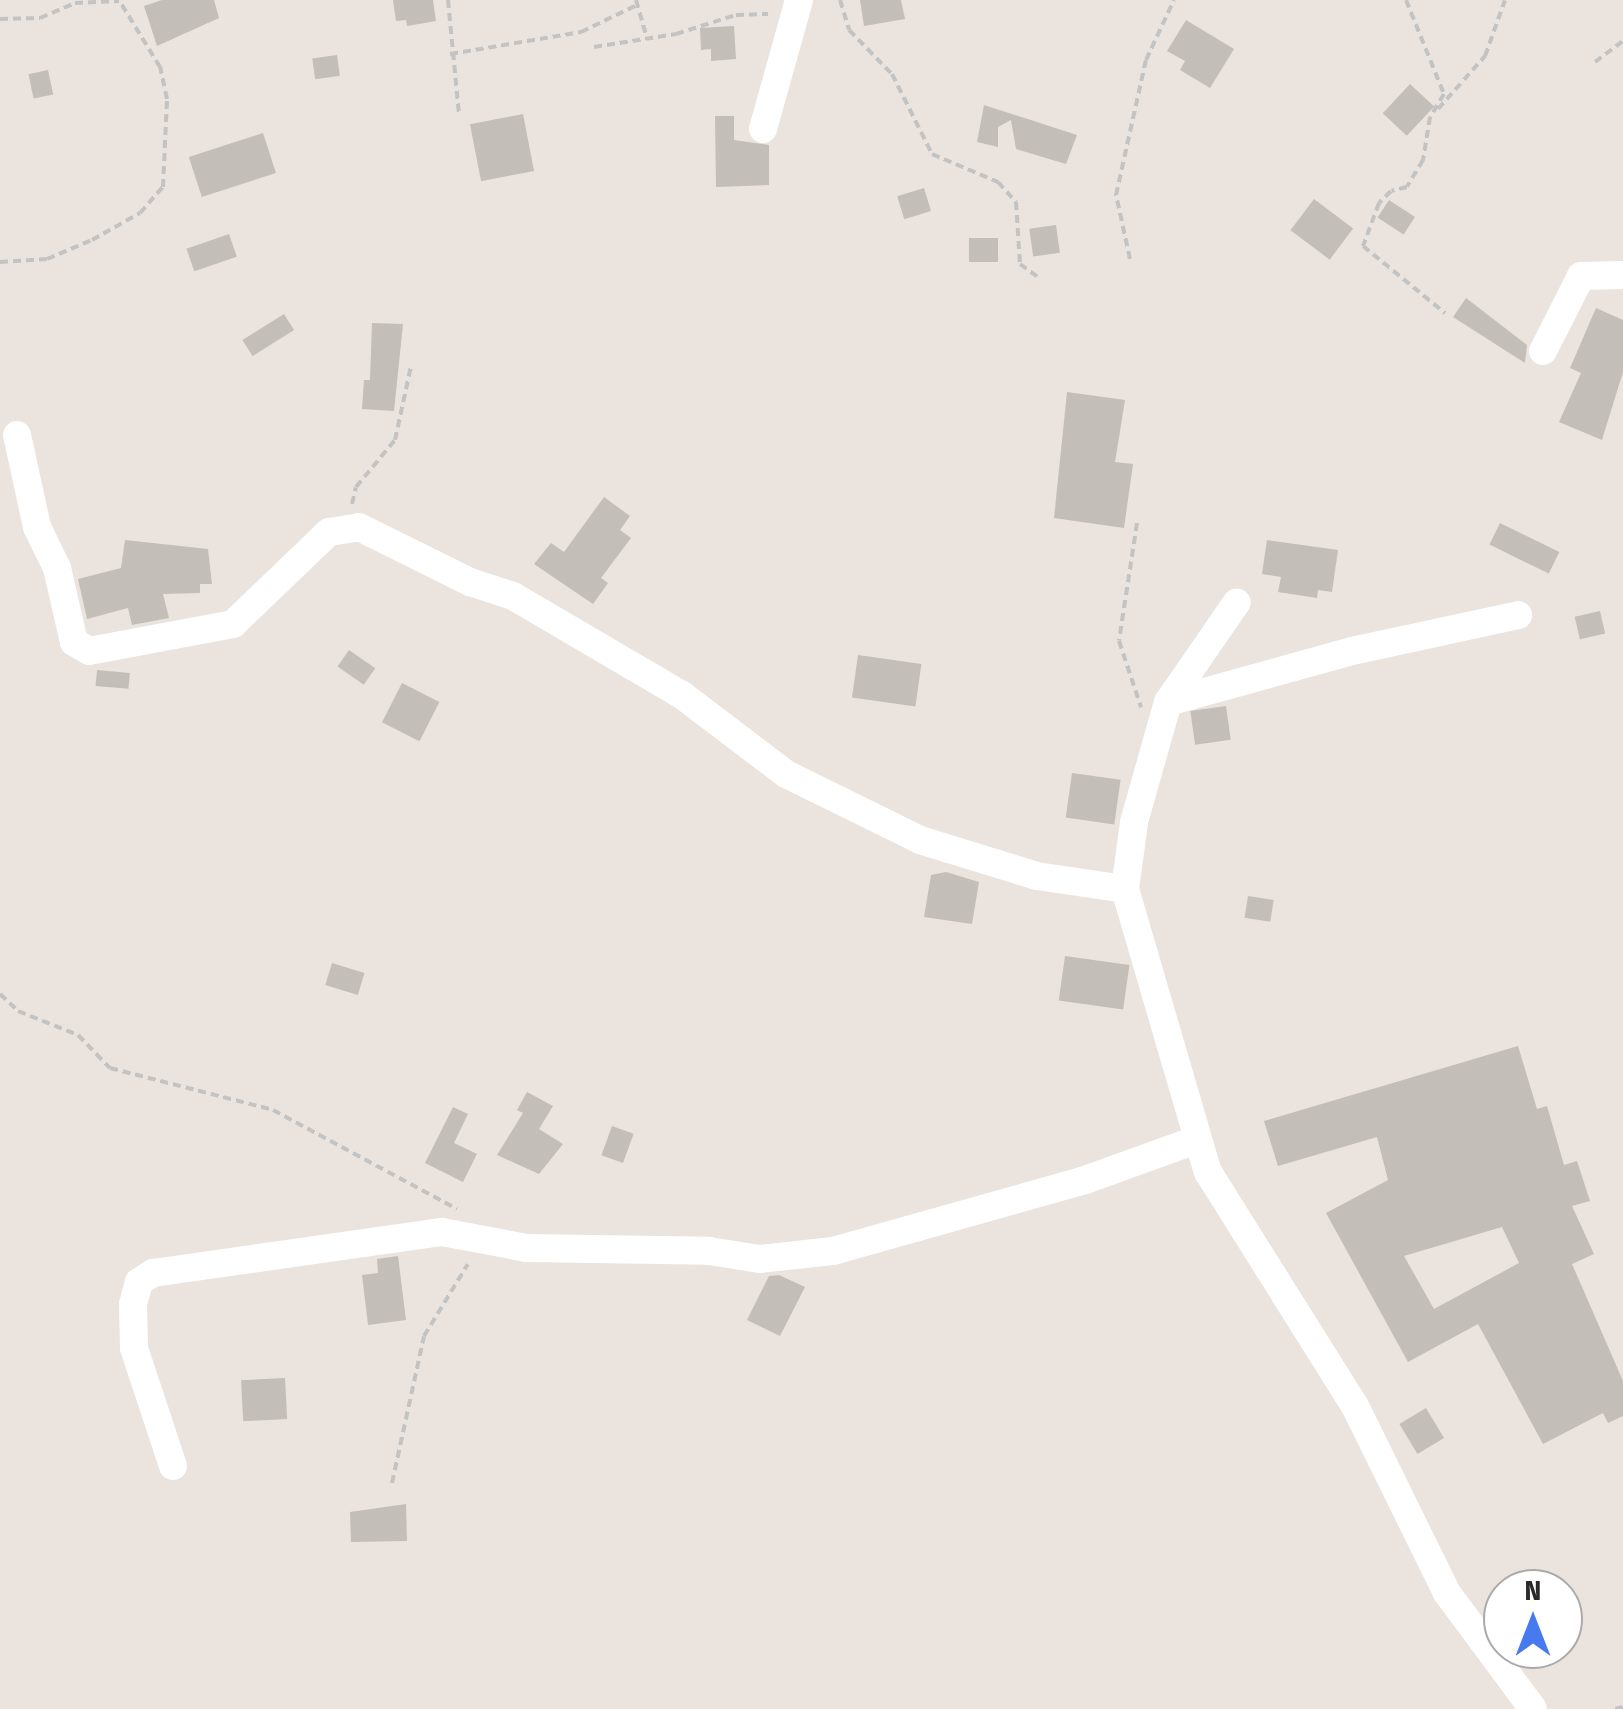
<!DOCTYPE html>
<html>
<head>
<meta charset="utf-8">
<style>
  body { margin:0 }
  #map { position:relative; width:1623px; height:1709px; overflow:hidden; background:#ebe3dd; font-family:"Fira Sans Condensed",sans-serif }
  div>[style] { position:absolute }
  .building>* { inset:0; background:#c4beb8; transform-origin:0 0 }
  .path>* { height:4px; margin-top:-2px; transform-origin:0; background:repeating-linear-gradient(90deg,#c3c3c3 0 8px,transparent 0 13px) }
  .minor>* { height:28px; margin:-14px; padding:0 14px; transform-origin:14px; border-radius:14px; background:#fff }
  span { translate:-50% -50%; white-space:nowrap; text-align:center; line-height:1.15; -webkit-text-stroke:9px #fff; paint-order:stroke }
  .north { position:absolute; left:1483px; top:1569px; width:100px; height:100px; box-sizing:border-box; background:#fff; border:2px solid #aaa; border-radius:50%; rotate:0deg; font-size:28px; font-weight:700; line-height:40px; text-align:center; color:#2a2a2a }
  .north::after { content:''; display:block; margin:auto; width:35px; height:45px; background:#477aee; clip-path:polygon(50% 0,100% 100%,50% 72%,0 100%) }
</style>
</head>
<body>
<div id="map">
  <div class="building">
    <div style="clip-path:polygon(162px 0,214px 0,219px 18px,157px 46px,144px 6px)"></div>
    <div style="clip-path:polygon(393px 0,433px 0,436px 21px,407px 26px,406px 20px,396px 21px)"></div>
    <div style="clip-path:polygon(860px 0,901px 0,905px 19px,864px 26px)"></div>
    <div style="clip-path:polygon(1186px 20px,1234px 49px,1210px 88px,1180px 70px,1185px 61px,1167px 51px)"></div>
    <div style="clip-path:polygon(734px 26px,736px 59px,711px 61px,711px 49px,701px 50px,700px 28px)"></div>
    <div style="left:337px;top:55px;width:21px;height:25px;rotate:82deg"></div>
    <div style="left:48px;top:70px;width:25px;height:20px;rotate:78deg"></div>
    <div style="left:1410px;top:84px;width:33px;height:40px;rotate:43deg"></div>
    <div style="clip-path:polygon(984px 105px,1077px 135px,1066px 164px,1016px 149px,1011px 120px,998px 127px,998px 147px,977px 142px)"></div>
    <div style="left:523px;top:114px;width:58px;height:54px;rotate:79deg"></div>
    <div style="clip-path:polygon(715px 116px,734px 116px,734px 140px,769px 145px,769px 185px,716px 187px)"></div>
    <div style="left:263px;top:133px;width:42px;height:78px;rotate:72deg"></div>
    <div style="left:924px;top:188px;width:24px;height:28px;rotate:73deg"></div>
    <div style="left:1314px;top:199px;width:49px;height:39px;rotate:37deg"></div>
    <div style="left:1389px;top:200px;width:31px;height:21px;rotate:33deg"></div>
    <div style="left:1056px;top:225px;width:28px;height:27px;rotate:82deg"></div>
    <div style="left:229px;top:234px;width:24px;height:45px;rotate:71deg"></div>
    <div style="left:969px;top:238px;width:29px;height:24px"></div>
    <div style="clip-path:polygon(1466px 298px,1527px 345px,1525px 363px,1453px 317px)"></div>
    <div style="clip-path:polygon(1596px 308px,1623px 320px,1623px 372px,1602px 440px,1559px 422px,1581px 373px,1570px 368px)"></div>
    <div style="left:284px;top:314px;width:19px;height:49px;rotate:58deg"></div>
    <div style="clip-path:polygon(372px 323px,403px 324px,394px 411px,362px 409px,364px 380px,370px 380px)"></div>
    <div style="clip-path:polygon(1067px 392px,1125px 400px,1115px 462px,1133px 464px,1124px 528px,1054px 518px)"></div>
    <div style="clip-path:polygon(604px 497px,630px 516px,620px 530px,631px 538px,601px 578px,608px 583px,593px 604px,534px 564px,551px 543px,564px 552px)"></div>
    <div style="left:1500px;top:523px;width:66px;height:24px;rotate:26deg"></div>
    <div style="clip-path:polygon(125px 540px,208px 549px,212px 584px,200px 584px,200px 593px,163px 594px,169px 618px,132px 625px,128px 608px,87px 619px,78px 579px,121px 568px)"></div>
    <div style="clip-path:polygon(1267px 540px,1338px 550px,1332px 592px,1318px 590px,1317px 598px,1278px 592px,1281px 577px,1262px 574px)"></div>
    <div style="left:1600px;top:611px;width:23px;height:26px;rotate:77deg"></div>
    <div style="left:349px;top:650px;width:32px;height:20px;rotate:35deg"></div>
    <div style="left:858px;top:655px;width:64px;height:43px;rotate:8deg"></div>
    <div style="left:97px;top:670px;width:33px;height:16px;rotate:5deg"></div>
    <div style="left:402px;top:683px;width:42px;height:44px;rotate:27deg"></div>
    <div style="left:1226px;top:706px;width:34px;height:36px;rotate:82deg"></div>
    <div style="left:1072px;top:773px;width:49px;height:45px;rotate:8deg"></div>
    <div style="clip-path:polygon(946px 872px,979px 882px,972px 924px,924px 917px,931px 875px)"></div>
    <div style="left:1248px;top:896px;width:26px;height:22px;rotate:9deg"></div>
    <div style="left:1065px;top:956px;width:65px;height:45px;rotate:8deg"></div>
    <div style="left:332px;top:963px;width:34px;height:23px;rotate:17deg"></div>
    <div style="clip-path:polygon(evenodd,1518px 1046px,1537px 1109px,1547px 1106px,1564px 1165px,1577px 1161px,1590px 1201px,1572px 1206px,1594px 1254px,1572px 1264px,1623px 1381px,1623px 1416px,1608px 1423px,1603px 1413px,1543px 1444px,1478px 1324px,1408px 1362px,1326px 1213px,1388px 1180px,1377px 1137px,1278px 1166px,1264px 1121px,1518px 1046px,1502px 1227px,1519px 1263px,1434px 1309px,1404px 1256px,1502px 1227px)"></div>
    <div style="clip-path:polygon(527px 1092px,553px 1106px,539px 1129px,563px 1144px,539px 1174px,497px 1155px,523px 1113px,517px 1110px)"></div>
    <div style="clip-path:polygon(453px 1107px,468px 1114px,454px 1143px,477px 1154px,463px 1182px,425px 1163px)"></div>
    <div style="left:612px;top:1126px;width:23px;height:31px;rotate:20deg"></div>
    <div style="clip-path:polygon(398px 1256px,406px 1320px,368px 1325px,362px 1275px,378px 1273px,377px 1259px)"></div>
    <div style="clip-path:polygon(779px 1275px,805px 1287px,780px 1336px,747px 1320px,769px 1276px)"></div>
    <div style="left:285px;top:1378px;width:41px;height:44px;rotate:87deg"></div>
    <div style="left:1426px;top:1408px;width:35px;height:31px;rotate:59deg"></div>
    <div style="clip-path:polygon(406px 1504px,407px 1541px,351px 1542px,350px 1512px)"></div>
  </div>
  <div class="path">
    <div style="left:448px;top:0;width:115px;rotate:84.5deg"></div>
    <div style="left:636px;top:0;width:36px;rotate:74deg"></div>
    <div style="left:840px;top:0;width:31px;rotate:73deg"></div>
    <div style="left:849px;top:30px;width:62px;rotate:45.7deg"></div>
    <div style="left:892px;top:74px;width:89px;rotate:63.4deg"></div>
    <div style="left:932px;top:154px;width:72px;rotate:23deg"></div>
    <div style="left:998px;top:182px;width:27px;rotate:48deg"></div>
    <div style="left:1016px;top:202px;width:62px;rotate:86.3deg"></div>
    <div style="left:1020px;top:264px;width:24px;rotate:36deg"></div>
    <div style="left:1406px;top:0;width:101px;rotate:68deg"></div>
    <div style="left:1444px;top:94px;width:27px;rotate:121deg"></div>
    <div style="left:1430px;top:117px;width:44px;rotate:99.2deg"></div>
    <div style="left:1423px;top:160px;width:31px;rotate:121deg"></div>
    <div style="left:1407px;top:187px;width:16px;rotate:166deg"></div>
    <div style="left:1391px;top:191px;width:17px;rotate:135deg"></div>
    <div style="left:1379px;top:203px;width:46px;rotate:110.4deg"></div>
    <div style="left:1363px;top:246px;width:106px;rotate:39.3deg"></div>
    <div style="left:0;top:19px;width:40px;rotate:-1.4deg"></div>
    <div style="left:40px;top:18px;width:38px;rotate:-23deg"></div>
    <div style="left:75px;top:3px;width:44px;rotate:-2.6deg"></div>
    <div style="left:594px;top:47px;width:83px;rotate:-9deg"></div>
    <div style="left:676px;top:34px;width:63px;rotate:-17.6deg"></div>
    <div style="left:736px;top:15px;width:32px;rotate:-2deg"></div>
    <div style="left:450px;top:54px;width:133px;rotate:-9.5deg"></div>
    <div style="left:581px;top:32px;width:62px;rotate:-25.7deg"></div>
    <div style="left:1595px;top:62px;width:35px;rotate:-37deg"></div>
    <div style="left:1438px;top:109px;width:71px;rotate:-48.4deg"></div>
    <div style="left:1485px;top:56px;width:59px;rotate:-70.3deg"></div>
    <div style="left:1130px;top:259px;width:66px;rotate:-102.3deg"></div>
    <div style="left:1116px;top:195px;width:138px;rotate:-77.5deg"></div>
    <div style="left:1146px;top:60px;width:66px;rotate:-65deg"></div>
    <div style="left:0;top:262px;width:47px;rotate:-3.7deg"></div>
    <div style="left:47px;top:259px;width:49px;rotate:-22.9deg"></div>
    <div style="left:92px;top:240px;width:55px;rotate:-29.4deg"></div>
    <div style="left:140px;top:213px;width:35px;rotate:-49deg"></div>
    <div style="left:163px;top:187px;width:88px;rotate:-87.4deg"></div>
    <div style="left:167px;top:99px;width:33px;rotate:-102deg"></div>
    <div style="left:160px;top:67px;width:79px;rotate:-121.5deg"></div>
    <div style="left:352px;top:504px;width:17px;rotate:-77deg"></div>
    <div style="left:356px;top:487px;width:61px;rotate:-50.3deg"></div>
    <div style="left:395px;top:440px;width:76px;rotate:-77.8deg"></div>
    <div style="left:1137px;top:523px;width:119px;rotate:98.7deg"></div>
    <div style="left:1119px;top:641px;width:70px;rotate:71.6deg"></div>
    <div style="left:0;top:994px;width:25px;rotate:43deg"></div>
    <div style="left:18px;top:1011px;width:65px;rotate:21.8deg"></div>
    <div style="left:78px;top:1035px;width:46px;rotate:45.9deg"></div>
    <div style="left:110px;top:1068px;width:168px;rotate:14.4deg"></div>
    <div style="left:273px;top:1110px;width:209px;rotate:28.3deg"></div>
    <div style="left:392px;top:1483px;width:150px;rotate:-77.7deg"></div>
    <div style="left:424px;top:1336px;width:84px;rotate:-58.6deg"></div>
    <div style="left:1615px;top:1709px;width:8px;rotate:-14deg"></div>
  </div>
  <div class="minor">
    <div style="left:763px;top:129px;width:134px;rotate:-74.4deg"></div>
    <div style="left:1543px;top:351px;width:84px;rotate:-63.1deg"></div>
    <div style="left:1581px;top:276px;width:42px;rotate:-1.4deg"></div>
    <div style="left:17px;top:435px;width:94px;rotate:77.7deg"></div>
    <div style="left:37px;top:527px;width:46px;rotate:64deg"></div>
    <div style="left:57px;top:568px;width:76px;rotate:77.1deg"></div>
    <div style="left:74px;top:642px;width:17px;rotate:31deg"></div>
    <div style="left:89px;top:651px;width:147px;rotate:-10.6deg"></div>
    <div style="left:233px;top:624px;width:133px;rotate:-43.8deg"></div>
    <div style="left:329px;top:532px;width:30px;rotate:-9deg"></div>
    <div style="left:359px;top:527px;width:124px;rotate:26.4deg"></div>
    <div style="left:470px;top:582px;width:45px;rotate:18deg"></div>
    <div style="left:513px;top:596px;width:196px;rotate:30.4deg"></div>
    <div style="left:682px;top:695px;width:131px;rotate:37.2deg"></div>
    <div style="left:786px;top:774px;width:149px;rotate:26.2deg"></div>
    <div style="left:920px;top:840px;width:122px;rotate:17.1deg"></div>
    <div style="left:1037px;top:876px;width:89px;rotate:8.4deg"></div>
    <div style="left:1125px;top:889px;width:295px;rotate:73.7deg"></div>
    <div style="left:1208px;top:1172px;width:276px;rotate:57.9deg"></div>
    <div style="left:1355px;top:1406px;width:208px;rotate:63.8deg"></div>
    <div style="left:1447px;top:1593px;width:144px;rotate:53.4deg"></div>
    <div style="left:1168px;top:702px;width:191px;rotate:-15.5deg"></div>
    <div style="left:1352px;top:651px;width:170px;rotate:-12.2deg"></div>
    <div style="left:1125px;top:889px;width:68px;rotate:-82.3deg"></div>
    <div style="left:1134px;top:822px;width:125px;rotate:-74.2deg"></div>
    <div style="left:1168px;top:702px;width:121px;rotate:-55.4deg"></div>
    <div style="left:173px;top:1466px;width:124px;rotate:-108.3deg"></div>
    <div style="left:134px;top:1348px;width:44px;rotate:-91.3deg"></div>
    <div style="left:133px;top:1304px;width:23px;rotate:-75deg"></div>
    <div style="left:139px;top:1282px;width:17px;rotate:-33deg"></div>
    <div style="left:153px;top:1273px;width:292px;rotate:-8.1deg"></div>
    <div style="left:442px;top:1232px;width:86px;rotate:10.7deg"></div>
    <div style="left:527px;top:1248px;width:182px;rotate:0.9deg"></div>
    <div style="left:709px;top:1251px;width:52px;rotate:8.9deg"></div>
    <div style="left:760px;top:1259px;width:73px;rotate:-6.3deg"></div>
    <div style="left:833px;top:1251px;width:262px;rotate:-15.7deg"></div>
    <div style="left:1085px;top:1180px;width:118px;rotate:-19.8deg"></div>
  </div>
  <div class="north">N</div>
</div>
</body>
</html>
